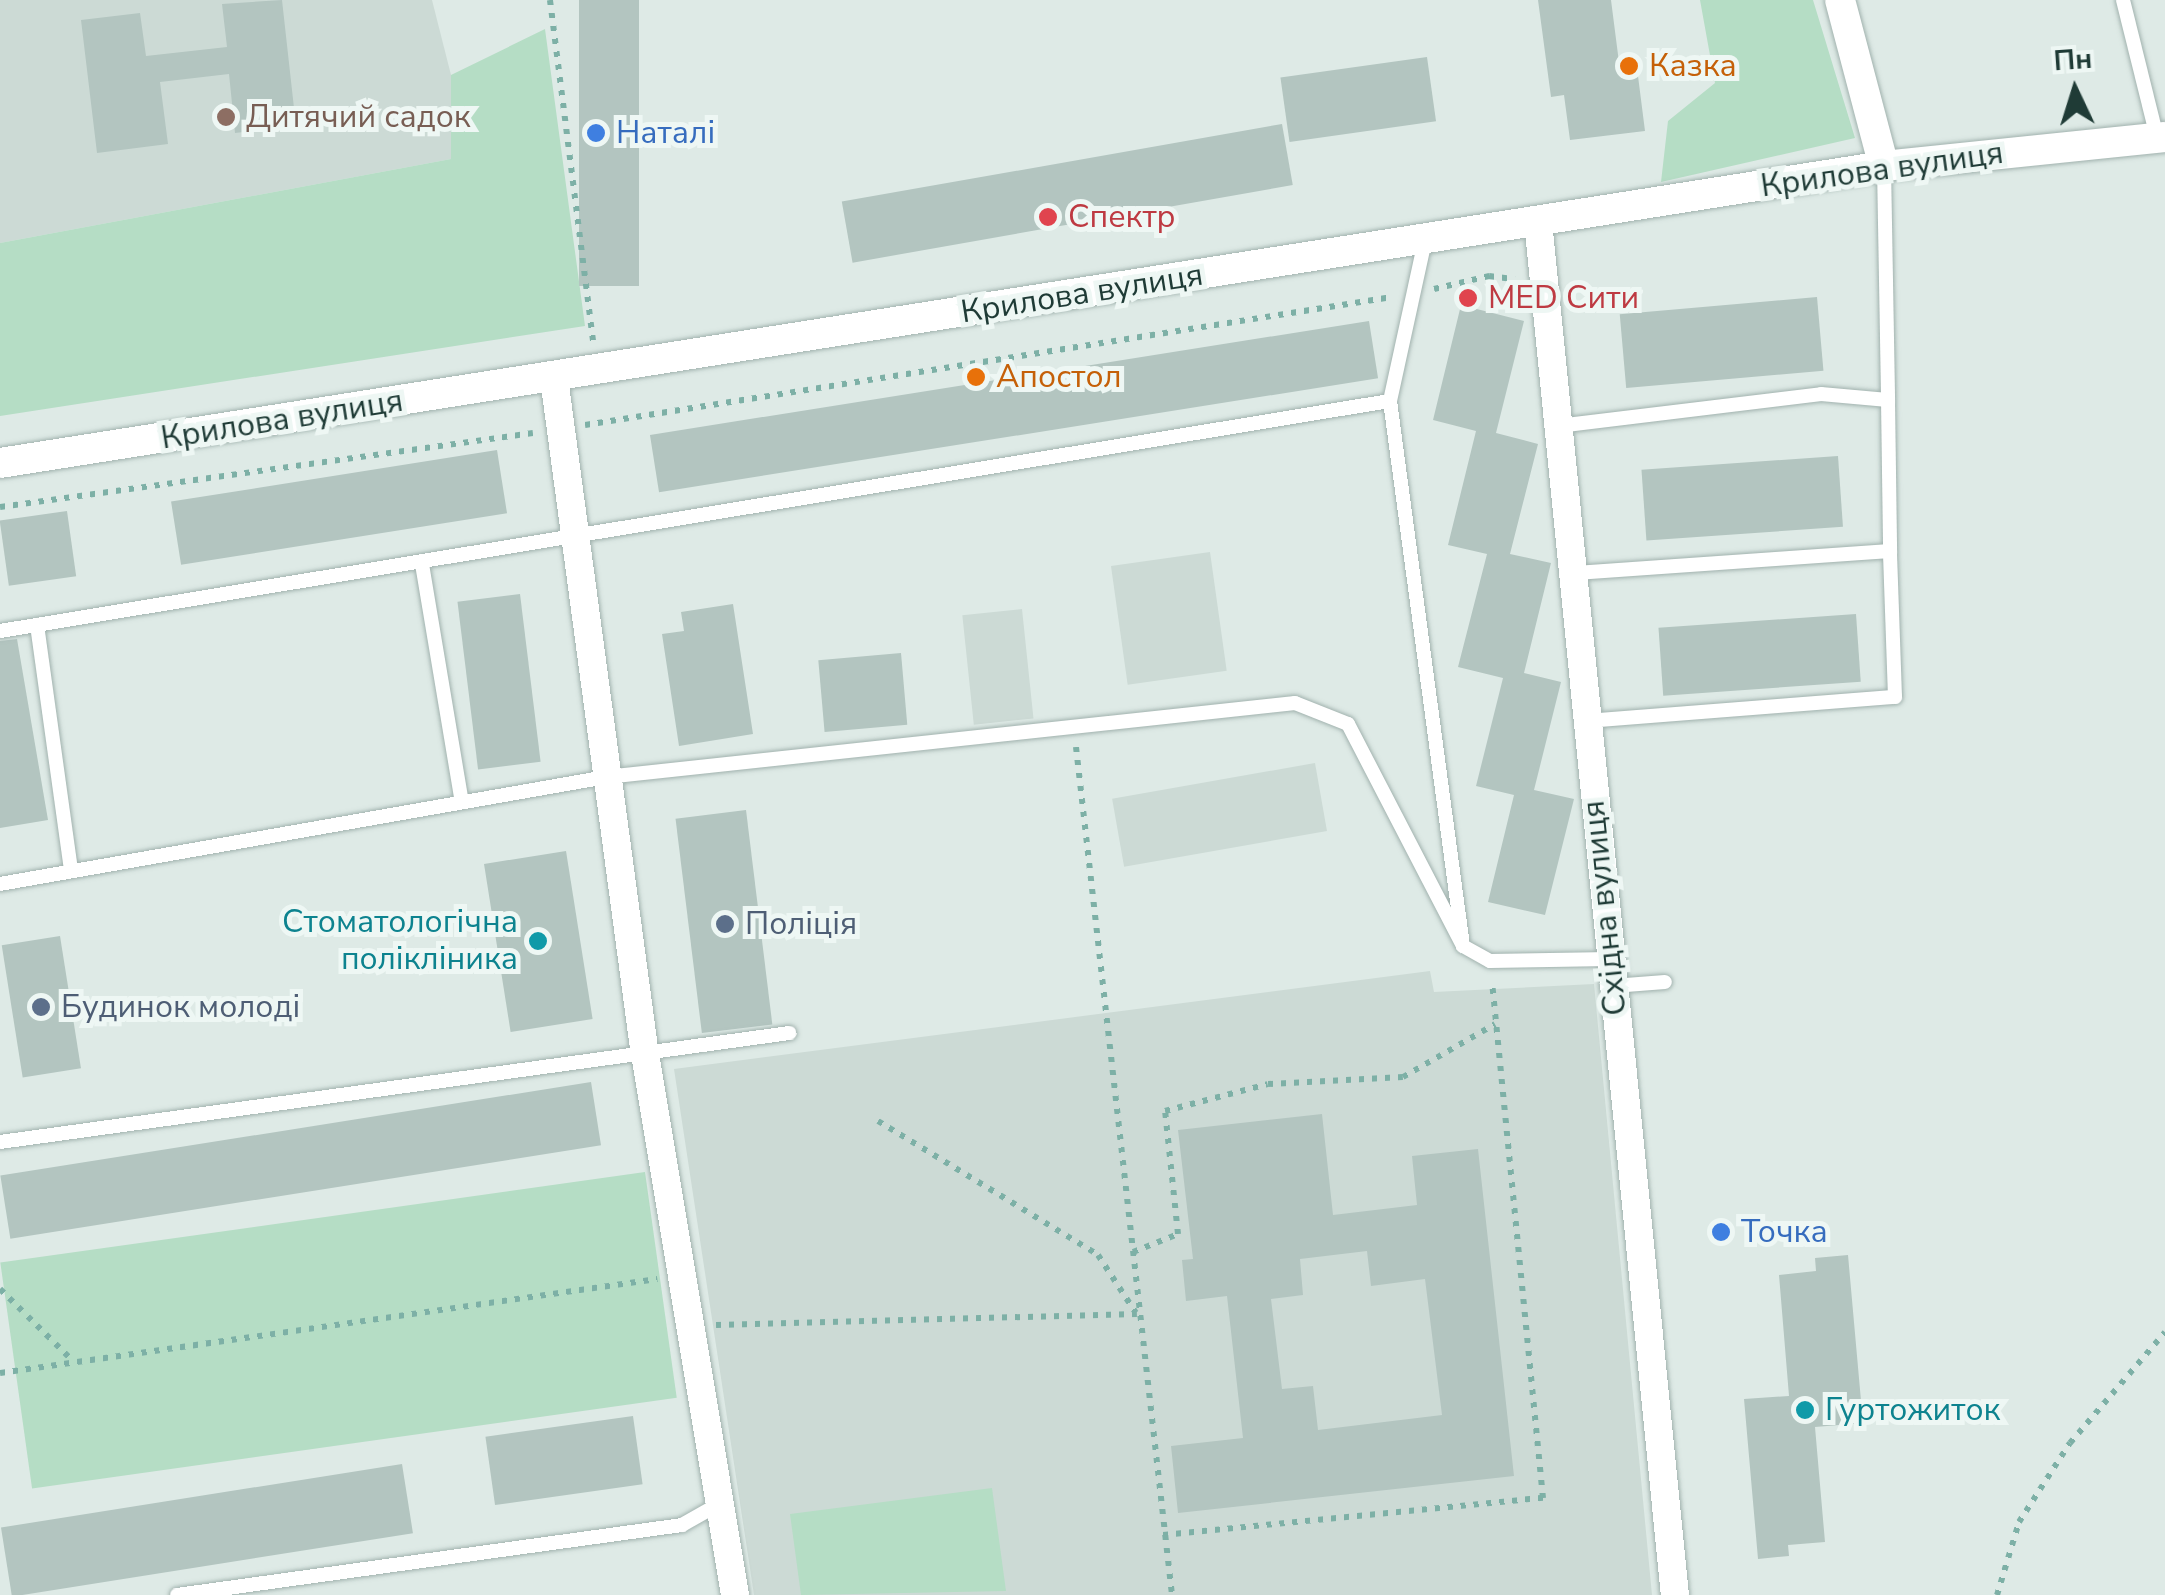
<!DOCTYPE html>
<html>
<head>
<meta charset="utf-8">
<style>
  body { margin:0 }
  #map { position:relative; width:2165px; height:1595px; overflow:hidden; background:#deeae6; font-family:"Nunito Sans",sans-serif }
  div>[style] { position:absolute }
  .built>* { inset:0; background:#ccdad5; transform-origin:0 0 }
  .green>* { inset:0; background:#b5ddc5; transform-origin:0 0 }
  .building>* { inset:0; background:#b3c5c0; transform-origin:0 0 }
  .path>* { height:6px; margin-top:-3px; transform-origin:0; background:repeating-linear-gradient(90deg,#7db0a6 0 5px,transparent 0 13px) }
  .roads { filter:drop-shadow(0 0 2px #a1b2ae) drop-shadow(0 0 2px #a1b2ae) }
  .service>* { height:14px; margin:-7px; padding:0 7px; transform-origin:7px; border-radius:7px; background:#fff }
  .minor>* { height:28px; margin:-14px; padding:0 14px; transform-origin:14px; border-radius:14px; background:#fff }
  .tertiary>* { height:30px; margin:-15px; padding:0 15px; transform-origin:15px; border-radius:15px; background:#fff }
  .dots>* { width:28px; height:28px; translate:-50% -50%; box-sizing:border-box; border:5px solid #eef7f4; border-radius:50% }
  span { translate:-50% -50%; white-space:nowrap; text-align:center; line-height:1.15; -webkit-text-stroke:10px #eef7f4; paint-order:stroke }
  .food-label { font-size:32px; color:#c56008 }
  .left { translate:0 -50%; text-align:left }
  .education-label { font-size:32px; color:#785e54 }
  .shop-label { font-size:32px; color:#366cbe }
  .street-label { font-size:32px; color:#1f3b36 }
  .health-label { font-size:32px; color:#be3a42 }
  .culture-label { font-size:32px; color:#0d838f }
  .right { translate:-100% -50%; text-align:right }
  .service-label { font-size:32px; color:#4e5e75 }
  .north { position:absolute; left:2025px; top:40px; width:100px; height:100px; -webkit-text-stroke:8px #eef7f4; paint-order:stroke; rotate:356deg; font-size:28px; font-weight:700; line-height:40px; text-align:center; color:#1f3b36 }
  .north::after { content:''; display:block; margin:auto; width:35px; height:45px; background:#1f3b36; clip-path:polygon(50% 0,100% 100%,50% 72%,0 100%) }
</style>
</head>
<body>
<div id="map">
  <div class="built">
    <div style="clip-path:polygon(0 0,432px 0,451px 75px,451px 159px,0 243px)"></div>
    <div style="left:1210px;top:552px;width:120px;height:100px;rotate:82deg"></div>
    <div style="left:1022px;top:609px;width:110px;height:60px;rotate:84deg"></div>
    <div style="left:1315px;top:763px;width:69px;height:206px;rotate:80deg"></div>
    <div style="clip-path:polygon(1430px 971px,1434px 992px,1594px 984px,1652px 1595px,754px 1595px,674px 1069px)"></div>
  </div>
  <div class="green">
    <div style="clip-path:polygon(1700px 0,1813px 0,1855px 138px,1661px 182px,1668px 121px,1715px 83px)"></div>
    <div style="clip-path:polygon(545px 29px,585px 326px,0 416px,0 243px,451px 159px,451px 75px)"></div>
    <div style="left:645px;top:1172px;width:228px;height:651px;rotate:82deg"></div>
    <div style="clip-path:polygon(992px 1488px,1006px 1591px,801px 1595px,790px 1514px)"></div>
  </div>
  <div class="building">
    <div style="clip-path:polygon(282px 0,296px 126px,235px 133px,229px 74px,160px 82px,168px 144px,97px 153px,81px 20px,140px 13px,146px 56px,227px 47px,222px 4px)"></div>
    <div style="left:579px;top:0;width:60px;height:286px"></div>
    <div style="clip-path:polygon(1538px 0,1611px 0,1621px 78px,1638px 76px,1645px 131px,1570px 140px,1564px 95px,1551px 97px)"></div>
    <div style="left:1427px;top:57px;width:65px;height:148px;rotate:82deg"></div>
    <div style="left:1282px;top:124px;width:62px;height:447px;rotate:80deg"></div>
    <div style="left:1817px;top:297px;width:74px;height:198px;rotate:85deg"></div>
    <div style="clip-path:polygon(1461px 305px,1524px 321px,1496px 433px,1538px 444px,1510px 554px,1551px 563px,1524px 673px,1561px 682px,1534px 790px,1574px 799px,1545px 915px,1488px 902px,1514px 795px,1476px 786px,1503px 678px,1458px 667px,1487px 554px,1448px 545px,1476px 431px,1433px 420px)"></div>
    <div style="left:1369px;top:321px;width:58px;height:728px;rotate:81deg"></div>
    <div style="left:497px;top:450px;width:64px;height:330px;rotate:81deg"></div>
    <div style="left:1838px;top:456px;width:71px;height:197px;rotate:86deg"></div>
    <div style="left:67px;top:511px;width:66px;height:68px;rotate:82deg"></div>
    <div style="left:520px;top:594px;width:169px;height:63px;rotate:83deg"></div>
    <div style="clip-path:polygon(733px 604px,753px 734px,679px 746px,662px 634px,684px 631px,681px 612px)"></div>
    <div style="left:1856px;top:614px;width:68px;height:198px;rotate:86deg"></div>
    <div style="clip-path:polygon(17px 639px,48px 820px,0 828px,0 641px)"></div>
    <div style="left:901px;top:653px;width:72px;height:83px;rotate:85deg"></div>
    <div style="left:746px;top:810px;width:216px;height:71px;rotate:83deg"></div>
    <div style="left:566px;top:851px;width:170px;height:83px;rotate:81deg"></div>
    <div style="left:60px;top:936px;width:134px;height:59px;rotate:81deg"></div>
    <div style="left:591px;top:1082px;width:64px;height:598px;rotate:81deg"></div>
    <div style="clip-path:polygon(evenodd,1322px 1114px,1333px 1215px,1417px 1205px,1412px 1156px,1478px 1149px,1514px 1476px,1178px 1513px,1171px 1446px,1243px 1438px,1227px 1296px,1186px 1301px,1182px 1260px,1193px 1259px,1178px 1130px,1322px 1114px,1367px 1251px,1371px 1286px,1425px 1279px,1442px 1415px,1318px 1430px,1313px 1386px,1282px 1389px,1271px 1299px,1303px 1295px,1300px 1259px,1367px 1251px)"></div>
    <div style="clip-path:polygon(1848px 1255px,1863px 1423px,1815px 1427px,1825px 1542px,1788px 1545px,1789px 1556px,1758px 1559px,1744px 1399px,1789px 1396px,1779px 1275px,1816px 1271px,1815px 1258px)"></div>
    <div style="left:633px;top:1416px;width:69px;height:149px;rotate:82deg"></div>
    <div style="left:402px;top:1464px;width:70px;height:406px;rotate:81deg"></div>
  </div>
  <div class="path">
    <div style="left:550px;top:0;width:344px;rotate:82.8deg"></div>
    <div style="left:1434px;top:289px;width:57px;rotate:-13.3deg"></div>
    <div style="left:1489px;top:276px;width:26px;rotate:7deg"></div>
    <div style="left:585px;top:425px;width:817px;rotate:-9.01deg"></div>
    <div style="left:0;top:507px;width:538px;rotate:-7.9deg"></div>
    <div style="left:1076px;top:747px;width:853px;rotate:83.54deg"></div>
    <div style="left:878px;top:1121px;width:258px;rotate:31.3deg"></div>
    <div style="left:1098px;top:1255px;width:69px;rotate:56.8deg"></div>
    <div style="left:1133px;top:1252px;width:48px;rotate:-21.8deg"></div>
    <div style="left:1178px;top:1234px;width:124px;rotate:-96deg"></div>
    <div style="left:1165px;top:1111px;width:106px;rotate:-14.7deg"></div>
    <div style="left:1268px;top:1084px;width:135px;rotate:-3deg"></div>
    <div style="left:1403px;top:1077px;width:106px;rotate:-29.9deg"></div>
    <div style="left:0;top:1289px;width:104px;rotate:44.6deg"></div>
    <div style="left:716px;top:1325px;width:421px;rotate:-1.5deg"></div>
    <div style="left:0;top:1373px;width:664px;rotate:-8.14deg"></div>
    <div style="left:1163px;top:1535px;width:382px;rotate:-5.6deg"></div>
    <div style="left:1543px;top:1498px;width:519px;rotate:-95.64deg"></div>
    <div style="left:1997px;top:1595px;width:76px;rotate:-73.2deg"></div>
    <div style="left:2019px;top:1522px;width:94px;rotate:-57.2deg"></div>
    <div style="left:2070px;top:1443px;width:146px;rotate:-49.4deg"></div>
  </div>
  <div class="roads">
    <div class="service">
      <div style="left:2123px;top:0;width:141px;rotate:76.1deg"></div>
      <div style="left:1884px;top:166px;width:234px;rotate:89deg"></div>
      <div style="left:1390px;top:401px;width:165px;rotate:-77.7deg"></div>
      <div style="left:1558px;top:426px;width:265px;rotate:-6.9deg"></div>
      <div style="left:1821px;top:394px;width:67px;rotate:5.1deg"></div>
      <div style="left:1888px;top:400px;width:151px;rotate:89.2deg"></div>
      <div style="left:1890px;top:551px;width:319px;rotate:176deg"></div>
      <div style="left:422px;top:564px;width:241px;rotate:80.5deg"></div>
      <div style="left:37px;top:625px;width:248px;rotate:82.1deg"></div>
      <div style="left:0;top:631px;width:1409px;rotate:-9.4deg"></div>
      <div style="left:1390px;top:401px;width:550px;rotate:82.37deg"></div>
      <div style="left:1587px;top:721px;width:309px;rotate:-4.5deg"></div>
      <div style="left:1895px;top:697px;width:146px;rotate:-92deg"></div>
      <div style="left:0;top:884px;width:615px;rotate:-10.01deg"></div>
      <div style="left:606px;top:777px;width:693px;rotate:-6.13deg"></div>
      <div style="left:1295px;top:703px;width:57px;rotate:21.6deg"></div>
      <div style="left:1348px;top:724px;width:250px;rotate:62.6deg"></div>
      <div style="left:1463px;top:946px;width:31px;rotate:29deg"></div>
      <div style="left:1490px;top:961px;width:120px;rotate:-1deg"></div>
      <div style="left:1613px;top:986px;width:52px;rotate:-4.4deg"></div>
      <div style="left:0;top:1142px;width:797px;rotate:-7.86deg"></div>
      <div style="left:177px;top:1595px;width:510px;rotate:-7.89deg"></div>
      <div style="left:682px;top:1525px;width:43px;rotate:-29.6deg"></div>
    </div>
    <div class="minor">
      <div style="left:1538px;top:221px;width:1381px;rotate:84.31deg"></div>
      <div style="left:554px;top:378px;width:676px;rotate:82.35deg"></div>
      <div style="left:644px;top:1048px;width:555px;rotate:80.55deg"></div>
    </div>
    <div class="tertiary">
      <div style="left:1840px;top:0;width:172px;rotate:75.2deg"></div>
      <div style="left:0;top:463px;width:1907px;rotate:-8.96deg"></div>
      <div style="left:1884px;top:166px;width:282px;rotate:-5.9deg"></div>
    </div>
  </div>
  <div class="dots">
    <div style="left:1629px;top:66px;background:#e8710a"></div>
    <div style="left:226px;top:117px;background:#8d6e63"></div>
    <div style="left:596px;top:133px;background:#3f7fe0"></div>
    <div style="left:1048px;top:217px;background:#e0444e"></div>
    <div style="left:1468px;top:298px;background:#e0444e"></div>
    <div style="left:976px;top:377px;background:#e8710a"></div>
    <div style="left:725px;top:924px;background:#5c6f8a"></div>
    <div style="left:538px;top:941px;background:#0f9aa8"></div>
    <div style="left:41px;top:1007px;background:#5c6f8a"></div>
    <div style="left:1721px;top:1232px;background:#3f7fe0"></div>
    <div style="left:1805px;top:1410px;background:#0f9aa8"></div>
  </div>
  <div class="food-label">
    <span class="left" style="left:1649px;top:66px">Казка</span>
    <span class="left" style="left:996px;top:377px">Апостол</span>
  </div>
  <div class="education-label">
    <span class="left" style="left:246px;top:117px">Дитячий садок</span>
  </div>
  <div class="shop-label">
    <span class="left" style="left:616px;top:133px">Наталі</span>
    <span class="left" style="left:1741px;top:1232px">Точка</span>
  </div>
  <div class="street-label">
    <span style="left:1882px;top:170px;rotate:-8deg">Крилова вулиця</span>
    <span style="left:1082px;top:294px;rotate:-9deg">Крилова вулиця</span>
    <span style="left:282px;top:420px;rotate:-9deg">Крилова вулиця</span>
    <span style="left:1605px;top:908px;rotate:-96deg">Східна вулиця</span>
  </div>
  <div class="health-label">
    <span class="left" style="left:1068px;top:217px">Спектр</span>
    <span class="left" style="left:1488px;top:298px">MED Сити</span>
  </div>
  <div class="culture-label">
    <span class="right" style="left:518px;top:941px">Стоматологічна<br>полікліника</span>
    <span class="left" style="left:1825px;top:1410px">Гуртожиток</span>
  </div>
  <div class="service-label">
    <span class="left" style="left:745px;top:924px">Поліція</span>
    <span class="left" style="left:61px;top:1007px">Будинок молоді</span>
  </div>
  <div class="north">Пн</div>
</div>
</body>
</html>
